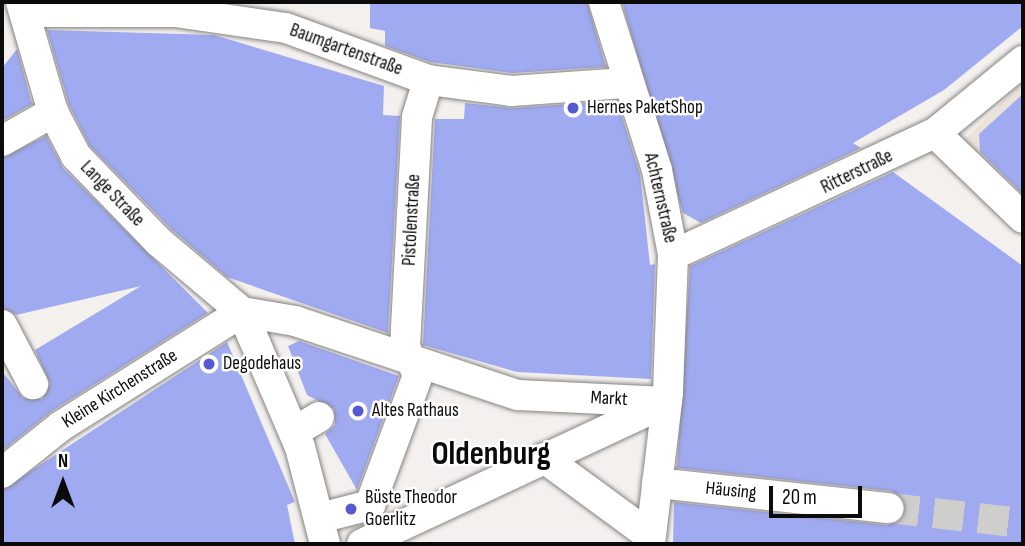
<!DOCTYPE html>
<html>
<head>
<meta charset="utf-8">
<style>
  body { margin:0 }
  #map { position:relative; width:1025px; height:546px; overflow:hidden; background:#f3f0ee; font-family:"Sofia Sans Condensed",sans-serif }
  div>[style] { position:absolute }
  .built>* { inset:0; background:#ebe3da }
  .building>* { inset:0; background:#a0aaf1 }
  .street-tunnel>* { height:30px; margin-top:-15px; transform-origin:0; background:repeating-linear-gradient(90deg,#d0cecc 0 30px,transparent 0 45px) }
  .roads { filter:drop-shadow(0 0 2px #858380) drop-shadow(0 0 2px #858380) }
  .street>* { height:30px; margin:-15px; padding:0 15px; transform-origin:15px; border-radius:15px; background:#fff }
  .dots>* { width:19px; height:19px; translate:-50% -50%; box-sizing:border-box; border:4px solid #fff; border-radius:50% }
  span { translate:-50% -50%; white-space:nowrap; text-align:center; line-height:1.15; -webkit-text-stroke:5px #fff; paint-order:stroke }
  .street-label { font-size:19px; color:#0c0b0b }
  .poi-label { font-size:19px; color:#0c0b0b }
  .left { translate:0 -50%; text-align:left }
  .town-label { font-size:33px; color:#0c0b0b; font-weight:700 }
  .frame { position:absolute; inset:0; border:4px solid #0c0b0b; pointer-events:none }
  .north { position:absolute; left:28px; top:448px; width:70px; height:70px; -webkit-text-stroke:5px #fff; paint-order:stroke; rotate:0deg; font-size:19px; font-weight:700; line-height:28px; text-align:center; color:#0c0b0b }
  .north::after { content:''; display:block; margin:auto; width:24px; height:32px; background:#0c0b0b; clip-path:polygon(50% 0,100% 100%,50% 72%,0 100%) }
  .scale { position:absolute; left:769px; top:486px; width:93px; height:32px; box-sizing:border-box; border:4px solid #0c0b0b; border-top:0; padding-left:9px; font-size:21px; line-height:24px; white-space:nowrap; color:#0c0b0b; -webkit-text-stroke:5px #fff; paint-order:stroke }
</style>
</head>
<body>
<div id="map">
  <div class="built">
    <div style="clip-path:polygon(1023px 81px,1023px 205px,965px 139px)"></div>
  </div>
  <div class="building">
    <div style="clip-path:polygon(370px 2px,587px 2px,606px 67px,512px 73px,430px 62px,385px 46px,385px 31px,370px 28px)"></div>
    <div style="clip-path:polygon(622px 2px,1023px 2px,1023px 26px,944px 90px,853px 143px,861px 148px,701px 223px,683px 213px)"></div>
    <div style="clip-path:polygon(47px 30px,214px 35px,384px 86px,383px 115px,400px 116px,388px 333px,227px 277px,171px 229px,90px 146px,69px 105px)"></div>
    <div style="clip-path:polygon(17px 49px,32px 104px,2px 121px,2px 68px)"></div>
    <div style="clip-path:polygon(1023px 94px,1023px 194px,980px 152px,979px 134px)"></div>
    <div style="clip-path:polygon(617px 101px,640px 174px,650px 265px,655px 264px,651px 379px,517px 372px,423px 345px,435px 119px,464px 119px,465px 103px,512px 108px)"></div>
    <div style="clip-path:polygon(46px 136px,63px 168px,208px 313px,52px 411px,2px 451px,2px 371px,23px 398px,42px 399px,50px 384px,35px 350px,141px 286px,16px 315px,2px 308px,2px 158px)"></div>
    <div style="clip-path:polygon(893px 172px,1023px 266px,1023px 544px,673px 544px,674px 502px,887px 525px,903px 518px,905px 500px,891px 491px,677px 468px,690px 266px)"></div>
    <div style="clip-path:polygon(299px 341px,399px 376px,357px 490px,325px 434px,335px 425px,334px 409px,307px 395px,288px 346px)"></div>
    <div style="clip-path:polygon(227px 342px,295px 502px,287px 505px,295px 544px,2px 544px,2px 490px)"></div>
  </div>
  <div class="street-tunnel">
    <div style="left:889px;top:508px;width:135px;rotate:6.4deg"></div>
  </div>
  <div class="roads">
    <div class="street">
      <div style="left:21px;top:2px;width:115px;rotate:73.8deg"></div>
      <div style="left:53px;top:112px;width:50px;rotate:62.4deg"></div>
      <div style="left:76px;top:156px;width:120px;rotate:46deg"></div>
      <div style="left:159px;top:242px;width:109px;rotate:40.1deg"></div>
      <div style="left:242px;top:312px;width:147px;rotate:66.8deg"></div>
      <div style="left:300px;top:447px;width:100px;rotate:75.5deg"></div>
      <div style="left:604px;top:2px;width:176px;rotate:72.5deg"></div>
      <div style="left:657px;top:170px;width:86px;rotate:79.3deg"></div>
      <div style="left:673px;top:255px;width:138px;rotate:92.1deg"></div>
      <div style="left:668px;top:393px;width:152px;rotate:96.8deg"></div>
      <div style="left:24px;top:12px;width:151px"></div>
      <div style="left:175px;top:12px;width:112px;rotate:8.2deg"></div>
      <div style="left:286px;top:28px;width:151px;rotate:20.1deg"></div>
      <div style="left:428px;top:80px;width:84px;rotate:7.5deg"></div>
      <div style="left:511px;top:91px;width:114px;rotate:-4deg"></div>
      <div style="left:935px;top:133px;width:122px;rotate:44deg"></div>
      <div style="left:2px;top:141px;width:59px;rotate:-29.6deg"></div>
      <div style="left:673px;top:255px;width:289px;rotate:-25deg"></div>
      <div style="left:935px;top:133px;width:114px;rotate:-39.3deg"></div>
      <div style="left:242px;top:312px;width:54px;rotate:9.6deg"></div>
      <div style="left:295px;top:321px;width:235px;rotate:18.4deg"></div>
      <div style="left:518px;top:395px;width:149px;rotate:2.7deg"></div>
      <div style="left:2px;top:325px;width:67px;rotate:62.3deg"></div>
      <div style="left:294px;top:432px;width:29px;rotate:-31deg"></div>
      <div style="left:544px;top:458px;width:132px;rotate:36.3deg"></div>
      <div style="left:2px;top:473px;width:75px;rotate:-38.5deg"></div>
      <div style="left:61px;top:426px;width:214px;rotate:-32.2deg"></div>
      <div style="left:657px;top:483px;width:233px;rotate:6.2deg"></div>
      <div style="left:320px;top:518px;width:52px;rotate:-14.6deg"></div>
      <div style="left:370px;top:505px;width:139px;rotate:-69.7deg"></div>
      <div style="left:418px;top:375px;width:31px;rotate:-115deg"></div>
      <div style="left:405px;top:347px;width:230px;rotate:-87deg"></div>
      <div style="left:417px;top:117px;width:39px;rotate:-73deg"></div>
      <div style="left:362px;top:544px;width:333px;rotate:-25deg"></div>
    </div>
  </div>
  <div class="dots">
    <div style="left:573px;top:108px;background:#565ad1"></div>
    <div style="left:209px;top:364px;background:#565ad1"></div>
    <div style="left:358px;top:411px;background:#565ad1"></div>
    <div style="left:351px;top:509px;background:#565ad1"></div>
  </div>
  <div class="street-label">
    <span style="left:346px;top:50px;rotate:20deg">Baumgartenstraße</span>
    <span style="left:857px;top:172px;rotate:-26deg">Ritterstraße</span>
    <span style="left:112px;top:194px;rotate:46deg">Lange Straße</span>
    <span style="left:660px;top:198px;rotate:77deg">Achternstraße</span>
    <span style="left:412px;top:220px;rotate:-87deg">Pistolenstraße</span>
    <span style="left:120px;top:389px;rotate:-32deg">Kleine Kirchenstraße</span>
    <span style="left:609px;top:399px;rotate:3deg">Markt</span>
    <span style="left:731px;top:491px;rotate:6deg">Häusing</span>
  </div>
  <div class="poi-label">
    <span class="left" style="left:587px;top:108px">Hernes PaketShop</span>
    <span class="left" style="left:223px;top:364px">Degodehaus</span>
    <span class="left" style="left:372px;top:411px">Altes Rathaus</span>
    <span class="left" style="left:365px;top:509px">Büste Theodor<br>Goerlitz</span>
  </div>
  <div class="town-label">
    <span style="left:491px;top:455px">Oldenburg</span>
  </div>
  <div class="frame"></div>
  <div class="north">N</div>
  <div class="scale">20 m</div>
</div>
</body>
</html>
